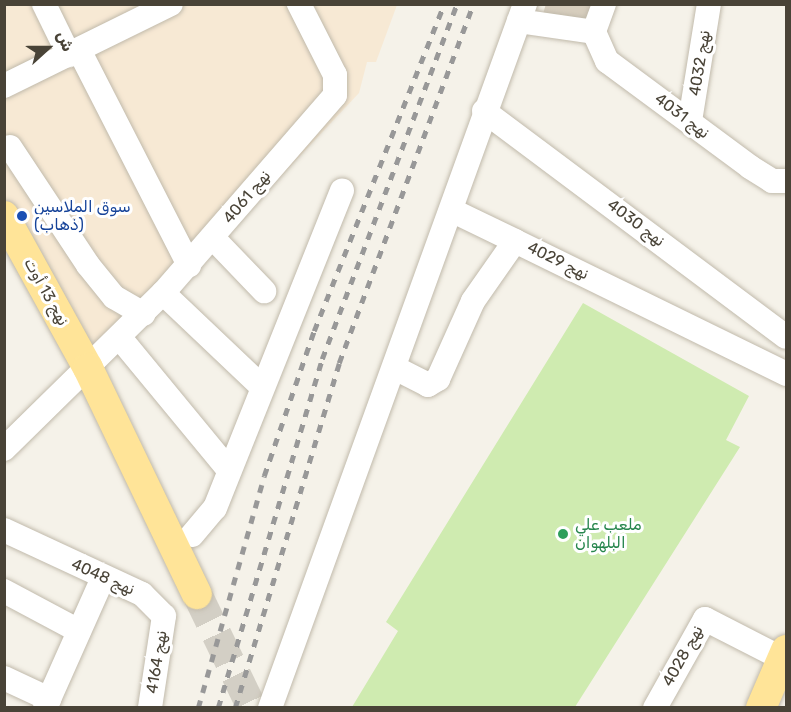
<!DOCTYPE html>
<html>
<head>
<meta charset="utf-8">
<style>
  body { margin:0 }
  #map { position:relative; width:791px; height:712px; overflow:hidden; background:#f5f2e9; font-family:Rubik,Cairo,sans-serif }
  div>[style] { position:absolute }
  .commercial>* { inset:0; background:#f7e9d4 }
  .green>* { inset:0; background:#cfebb0 }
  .building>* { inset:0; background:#d7cebe }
  .major-tunnel>* { height:30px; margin-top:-15px; transform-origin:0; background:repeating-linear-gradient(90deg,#d3cfc5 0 30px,transparent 0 45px) }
  .roads { filter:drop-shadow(0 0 2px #c1baab) drop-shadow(0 0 2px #c1baab) }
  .minor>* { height:24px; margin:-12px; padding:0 12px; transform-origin:12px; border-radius:12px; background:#fff }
  .major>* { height:30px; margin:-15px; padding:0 15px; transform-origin:15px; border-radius:15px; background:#ffe498 }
  .rail>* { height:4.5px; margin-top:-2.25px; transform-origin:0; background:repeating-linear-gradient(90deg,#989898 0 8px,transparent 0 16px) }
  .dots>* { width:16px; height:16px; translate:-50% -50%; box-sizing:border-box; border:3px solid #fff; border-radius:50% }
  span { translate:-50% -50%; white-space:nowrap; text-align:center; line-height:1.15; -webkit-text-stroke:6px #fff; paint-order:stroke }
  .street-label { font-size:16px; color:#494337 }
  .transit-label { font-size:16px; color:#164399 }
  .left { translate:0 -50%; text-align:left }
  .leisure-label { font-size:16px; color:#27864d }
  .frame { position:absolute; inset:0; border:6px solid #494337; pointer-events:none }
  .north { position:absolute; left:18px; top:18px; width:60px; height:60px; -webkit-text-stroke:4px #fff; paint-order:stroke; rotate:69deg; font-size:16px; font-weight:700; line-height:24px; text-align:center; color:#494337 }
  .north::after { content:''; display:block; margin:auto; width:21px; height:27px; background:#494337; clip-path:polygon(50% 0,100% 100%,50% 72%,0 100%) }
</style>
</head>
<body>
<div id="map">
  <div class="commercial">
    <div style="clip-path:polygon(4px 5px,397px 5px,376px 62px,367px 62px,359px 93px,100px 369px,5px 197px)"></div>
  </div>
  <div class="green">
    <div style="clip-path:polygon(583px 303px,749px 396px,726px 440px,740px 447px,575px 707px,352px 707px,398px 631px,386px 622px)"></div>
  </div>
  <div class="building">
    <div style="clip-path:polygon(546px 4px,598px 4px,592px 21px,542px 17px)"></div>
  </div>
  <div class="major-tunnel">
    <div style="left:197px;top:594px;width:127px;rotate:64.2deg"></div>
  </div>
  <div class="roads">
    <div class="minor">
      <div style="left:44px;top:4px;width:57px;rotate:63.9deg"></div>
      <div style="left:604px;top:4px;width:30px;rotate:110deg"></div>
      <div style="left:594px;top:32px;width:32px;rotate:66deg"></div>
      <div style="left:607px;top:61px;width:178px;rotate:36.5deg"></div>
      <div style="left:750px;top:167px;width:26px;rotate:32deg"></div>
      <div style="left:772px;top:181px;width:14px"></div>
      <div style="left:519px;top:21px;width:76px;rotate:8.3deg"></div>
      <div style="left:79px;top:50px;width:242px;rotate:62.9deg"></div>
      <div style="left:4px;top:86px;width:186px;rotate:-26.2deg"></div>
      <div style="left:484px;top:111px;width:377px;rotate:36.8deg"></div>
      <div style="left:690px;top:121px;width:119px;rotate:-80.8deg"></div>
      <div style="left:10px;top:147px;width:141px;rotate:56.5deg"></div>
      <div style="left:88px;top:265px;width:41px;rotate:50.9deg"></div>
      <div style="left:114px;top:297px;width:34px;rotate:30deg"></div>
      <div style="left:451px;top:210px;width:71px;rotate:25.8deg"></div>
      <div style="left:213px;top:238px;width:74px;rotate:46.1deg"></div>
      <div style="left:163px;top:293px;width:134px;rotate:43.5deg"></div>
      <div style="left:120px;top:338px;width:168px;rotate:50.5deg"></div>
      <div style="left:395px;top:368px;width:37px;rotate:27deg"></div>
      <div style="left:428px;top:385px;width:12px;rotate:-31deg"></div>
      <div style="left:438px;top:379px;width:85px;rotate:-65.8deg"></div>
      <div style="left:473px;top:301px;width:73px;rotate:-55deg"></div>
      <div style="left:515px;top:241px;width:302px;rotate:26.1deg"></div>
      <div style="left:4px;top:449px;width:223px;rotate:-44.5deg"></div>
      <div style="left:163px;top:293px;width:262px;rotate:-49deg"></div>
      <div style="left:335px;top:95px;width:20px;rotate:-90deg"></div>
      <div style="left:335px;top:75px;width:80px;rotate:-116.9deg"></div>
      <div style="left:4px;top:530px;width:152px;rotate:24.9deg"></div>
      <div style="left:142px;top:594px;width:31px;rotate:45deg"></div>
      <div style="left:164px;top:616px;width:93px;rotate:98.7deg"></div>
      <div style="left:192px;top:535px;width:35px;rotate:-50deg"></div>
      <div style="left:215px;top:508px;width:342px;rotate:-68.2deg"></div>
      <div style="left:4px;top:591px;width:85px;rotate:28.1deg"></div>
      <div style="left:4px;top:678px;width:50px;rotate:25deg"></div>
      <div style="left:45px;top:708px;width:140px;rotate:-66deg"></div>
      <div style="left:270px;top:708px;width:749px;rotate:-70.09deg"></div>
      <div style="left:655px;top:708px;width:102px;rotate:-60.7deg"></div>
      <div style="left:705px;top:619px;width:88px;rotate:27.1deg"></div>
    </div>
    <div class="major">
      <div style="left:4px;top:216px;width:174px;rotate:61.1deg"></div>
      <div style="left:88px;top:368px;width:251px;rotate:64.3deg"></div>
      <div style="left:761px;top:708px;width:63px;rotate:-66.7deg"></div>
    </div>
  </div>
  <div class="rail">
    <div style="left:198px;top:708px;width:241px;rotate:-74.1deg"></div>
    <div style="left:264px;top:476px;width:153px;rotate:-71deg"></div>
    <div style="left:314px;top:331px;width:352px;rotate:-68.3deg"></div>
    <div style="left:218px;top:708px;width:364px;rotate:-73.4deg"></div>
    <div style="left:322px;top:359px;width:380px;rotate:-69.2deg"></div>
    <div style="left:235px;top:708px;width:360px;rotate:-73.2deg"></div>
    <div style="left:339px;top:363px;width:383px;rotate:-69.5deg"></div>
  </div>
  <div class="dots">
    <div style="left:22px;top:216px;background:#1a4fb4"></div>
    <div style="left:563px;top:534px;background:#2e9e5b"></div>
  </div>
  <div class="street-label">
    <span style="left:700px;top:63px;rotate:-81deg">نهج 4032</span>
    <span style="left:682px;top:116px;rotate:37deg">نهج 4031</span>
    <span style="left:247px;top:197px;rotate:-50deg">نهج 4061</span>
    <span style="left:636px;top:223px;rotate:37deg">نهج 4030</span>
    <span style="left:558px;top:261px;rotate:26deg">نهج 4029</span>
    <span style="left:46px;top:292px;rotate:61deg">نهج 13 أوت</span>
    <span style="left:103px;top:577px;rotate:24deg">نهج 4048</span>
    <span style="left:683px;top:656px;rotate:-61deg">نهج 4028</span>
    <span style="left:157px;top:662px;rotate:-81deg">نهج 4164</span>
  </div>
  <div class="transit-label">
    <span class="left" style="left:34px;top:216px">سوق الملاسين<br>(ذهاب)</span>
  </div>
  <div class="leisure-label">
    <span class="left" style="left:575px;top:534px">ملعب علي<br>البلهوان</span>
  </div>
  <div class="frame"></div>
  <div class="north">ش</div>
</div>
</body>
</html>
